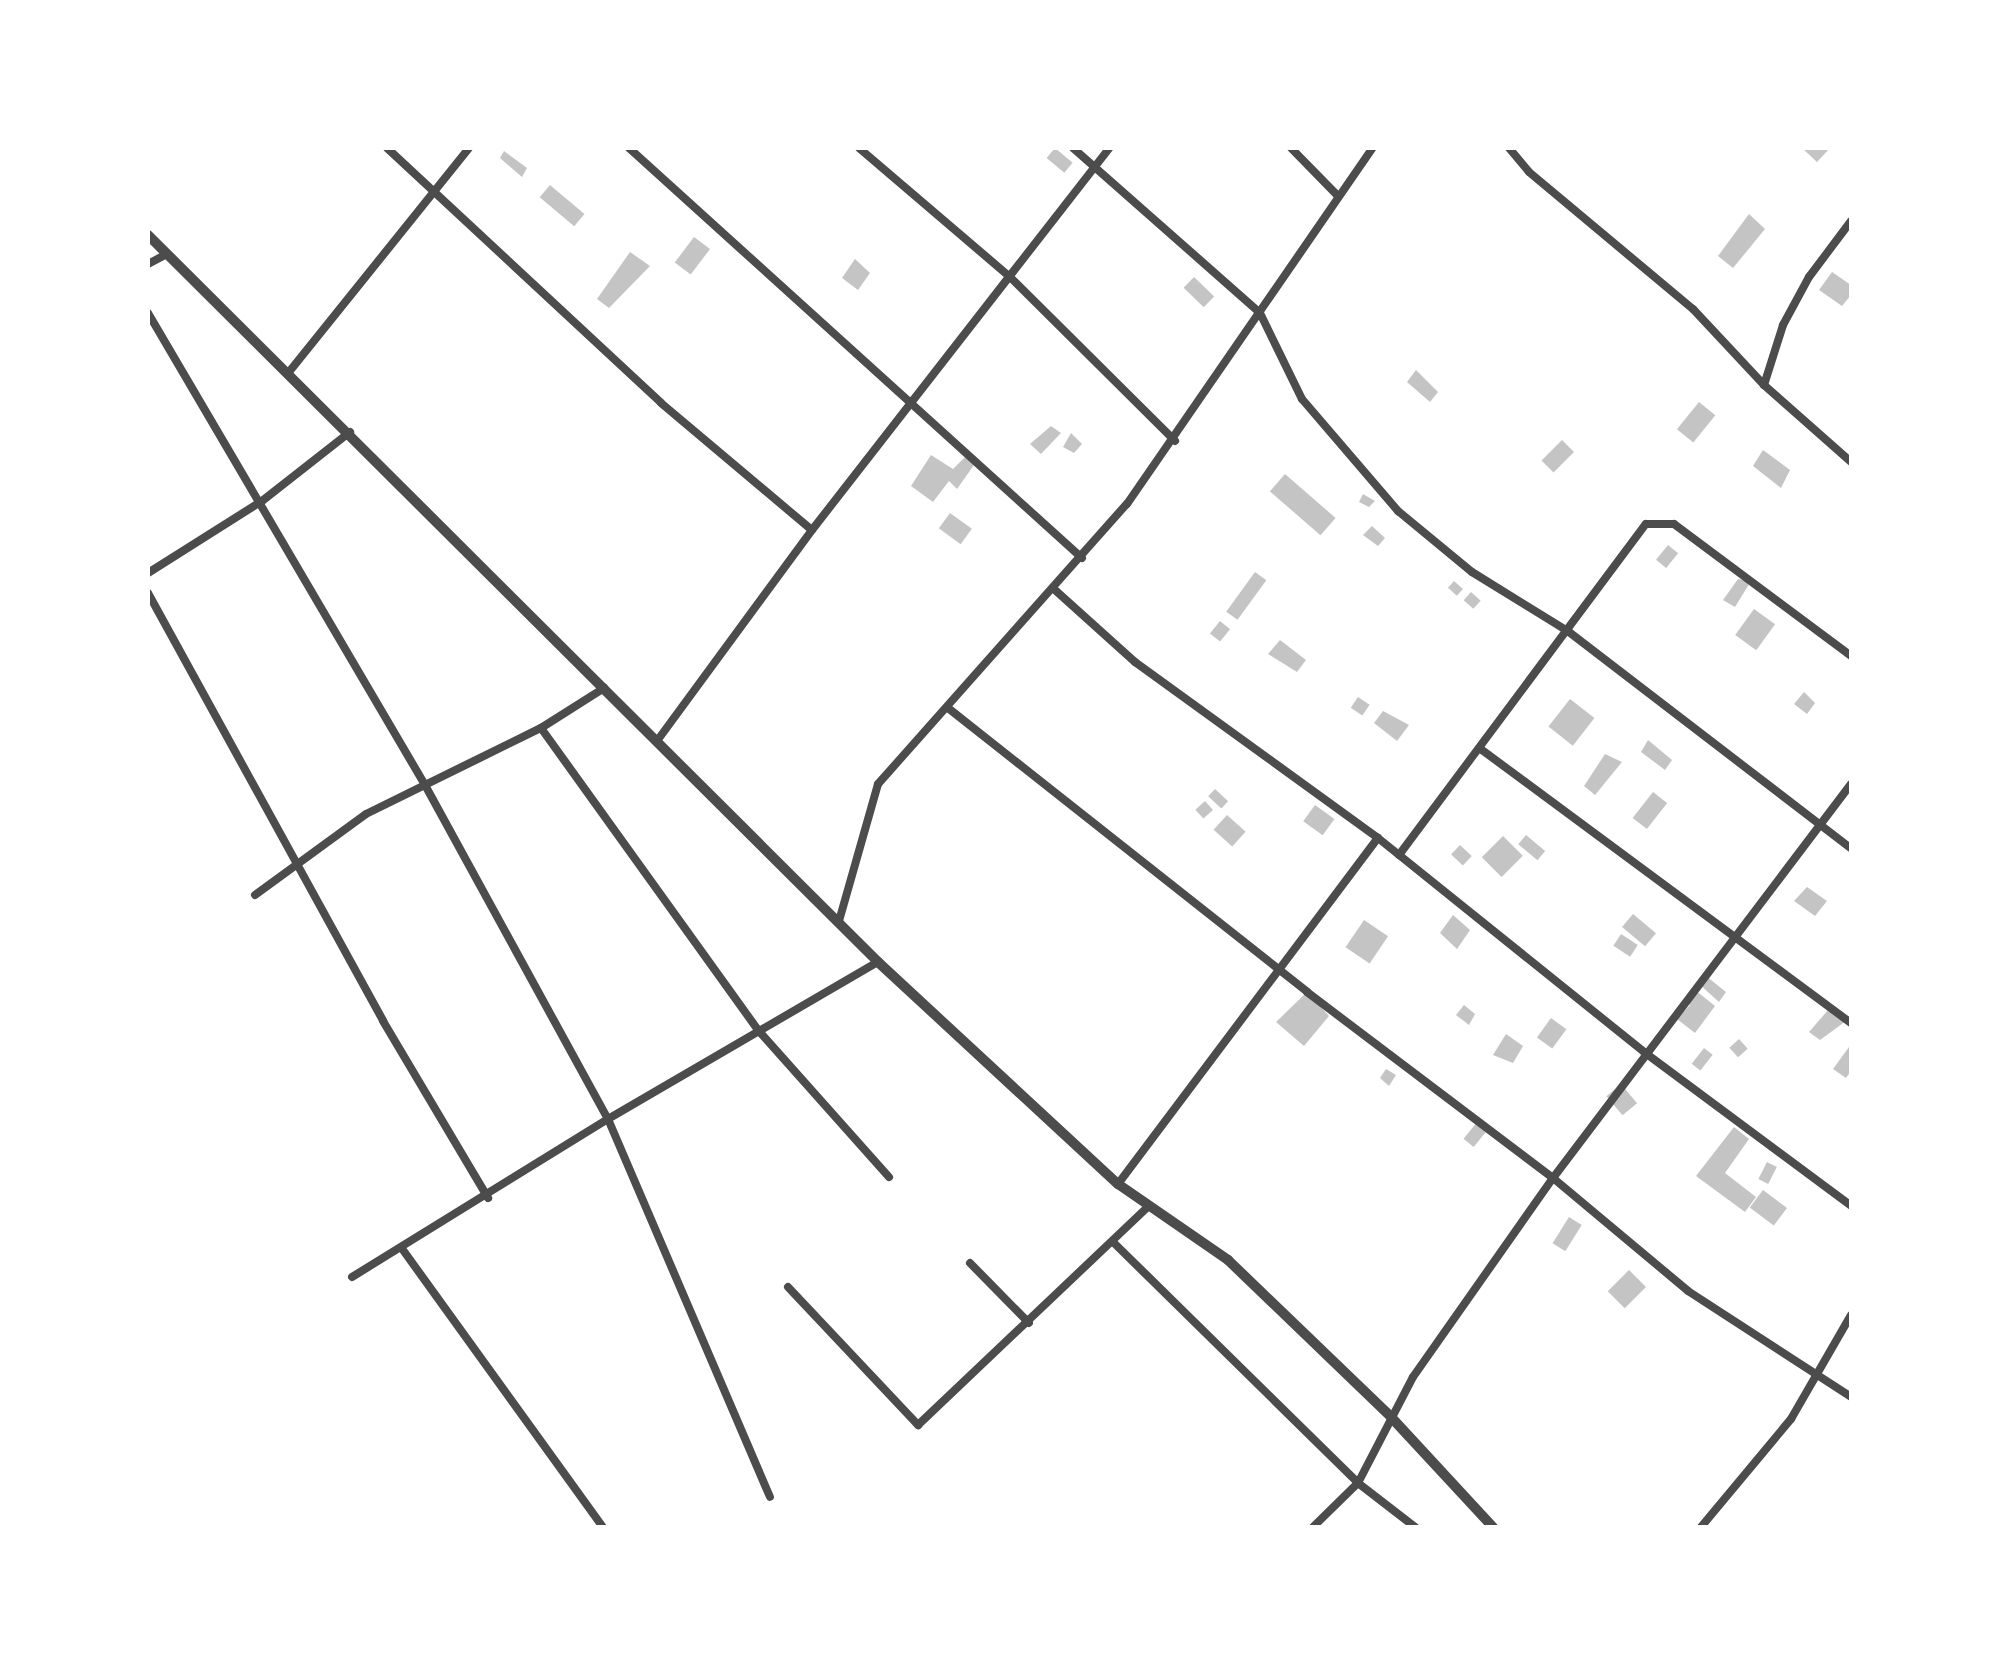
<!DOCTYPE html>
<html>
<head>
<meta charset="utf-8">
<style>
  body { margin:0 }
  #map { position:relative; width:1999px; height:1675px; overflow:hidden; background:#fff; font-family:"Alegreya Sans",sans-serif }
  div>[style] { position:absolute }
  .building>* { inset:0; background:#c4c4c4; transform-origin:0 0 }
  .minor>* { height:8px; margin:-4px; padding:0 4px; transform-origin:4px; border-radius:4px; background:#4c4c4c }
  .tertiary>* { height:10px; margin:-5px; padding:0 5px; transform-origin:5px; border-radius:5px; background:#4c4c4c }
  span { translate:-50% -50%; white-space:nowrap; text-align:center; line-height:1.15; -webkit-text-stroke:6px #fff; paint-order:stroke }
  .frame { position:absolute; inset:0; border:150px solid #fff; pointer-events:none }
</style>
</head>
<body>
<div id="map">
  <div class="building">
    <div style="left:1055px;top:148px;width:23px;height:13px;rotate:40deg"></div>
    <div style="clip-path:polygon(1802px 148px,1830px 148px,1817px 162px)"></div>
    <div style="clip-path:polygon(504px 151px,527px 168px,522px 177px,500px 158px)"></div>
    <div style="left:550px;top:185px;width:45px;height:16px;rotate:40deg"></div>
    <div style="clip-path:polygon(1749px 214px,1765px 229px,1733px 268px,1718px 256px)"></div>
    <div style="left:694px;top:237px;width:20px;height:32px;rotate:37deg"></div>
    <div style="clip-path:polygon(630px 252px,650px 266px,609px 308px,597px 299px)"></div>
    <div style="clip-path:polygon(855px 259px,870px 273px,858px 290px,842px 278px)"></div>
    <div style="clip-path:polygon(1832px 272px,1851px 285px,1851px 295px,1842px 306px,1819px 290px)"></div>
    <div style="left:1194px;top:277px;width:28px;height:15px;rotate:44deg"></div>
    <div style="clip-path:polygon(1416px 370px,1438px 392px,1430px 402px,1407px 382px)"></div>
    <div style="left:1699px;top:402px;width:21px;height:35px;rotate:39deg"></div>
    <div style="clip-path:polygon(1051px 426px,1061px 433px,1041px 454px,1030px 444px)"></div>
    <div style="clip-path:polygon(1071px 433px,1082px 444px,1074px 453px,1063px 447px)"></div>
    <div style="left:1562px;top:440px;width:17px;height:29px;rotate:45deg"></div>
    <div style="clip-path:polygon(1763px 450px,1790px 470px,1781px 488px,1753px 466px)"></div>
    <div style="clip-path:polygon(931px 455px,953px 469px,965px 457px,974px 465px,957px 489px,949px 481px,933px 502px,911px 486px)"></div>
    <div style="left:1285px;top:474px;width:67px;height:23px;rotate:41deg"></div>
    <div style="clip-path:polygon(1363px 494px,1375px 501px,1369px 507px,1359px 502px)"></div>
    <div style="left:950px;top:513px;width:27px;height:19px;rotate:36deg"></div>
    <div style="clip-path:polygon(1372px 526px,1385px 538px,1378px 546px,1363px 535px)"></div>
    <div style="left:1668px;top:545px;width:13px;height:19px;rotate:39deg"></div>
    <div style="left:1255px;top:572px;width:14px;height:49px;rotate:36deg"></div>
    <div style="clip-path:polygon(1738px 579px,1751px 581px,1735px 607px,1723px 600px)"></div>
    <div style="left:1454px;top:581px;width:12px;height:9px;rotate:42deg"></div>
    <div style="left:1471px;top:592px;width:13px;height:11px;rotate:42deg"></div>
    <div style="left:1754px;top:609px;width:26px;height:32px;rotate:36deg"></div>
    <div style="left:1220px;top:621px;width:13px;height:16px;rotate:39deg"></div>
    <div style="clip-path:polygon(1280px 640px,1306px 660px,1297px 672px,1268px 654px)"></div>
    <div style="clip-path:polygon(1804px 692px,1815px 703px,1807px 714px,1794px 704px)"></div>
    <div style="left:1358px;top:697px;width:14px;height:13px;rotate:34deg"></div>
    <div style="left:1570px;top:699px;width:31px;height:35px;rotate:38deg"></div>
    <div style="clip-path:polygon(1383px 711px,1409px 725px,1397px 741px,1374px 723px)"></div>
    <div style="clip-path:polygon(1648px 740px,1672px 760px,1665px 770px,1641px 752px)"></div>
    <div style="clip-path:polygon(1605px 754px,1622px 762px,1595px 795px,1584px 786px)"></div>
    <div style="left:1215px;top:789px;width:18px;height:10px;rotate:43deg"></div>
    <div style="left:1653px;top:792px;width:18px;height:33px;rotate:38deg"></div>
    <div style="left:1205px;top:801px;width:12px;height:13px;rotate:48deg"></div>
    <div style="left:1315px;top:805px;width:24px;height:20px;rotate:36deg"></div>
    <div style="left:1227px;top:815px;width:25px;height:20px;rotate:42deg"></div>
    <div style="left:1526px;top:835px;width:25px;height:12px;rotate:40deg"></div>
    <div style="left:1503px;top:836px;width:28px;height:30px;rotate:45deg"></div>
    <div style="left:1460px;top:845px;width:16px;height:13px;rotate:43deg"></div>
    <div style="clip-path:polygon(1807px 887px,1827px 901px,1815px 916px,1794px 901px)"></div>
    <div style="left:1633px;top:914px;width:30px;height:17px;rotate:40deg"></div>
    <div style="clip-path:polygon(1453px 915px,1470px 930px,1457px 949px,1440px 933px)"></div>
    <div style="left:1364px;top:920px;width:29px;height:33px;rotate:34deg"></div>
    <div style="left:1621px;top:934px;width:20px;height:14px;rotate:33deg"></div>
    <div style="clip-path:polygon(1706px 976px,1726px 992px,1719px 1002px,1699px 984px)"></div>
    <div style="clip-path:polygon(1695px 990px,1715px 1006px,1695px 1033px,1677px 1019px,1690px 1005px,1685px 1001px)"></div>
    <div style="clip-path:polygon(1307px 992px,1329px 1016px,1304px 1046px,1276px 1022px)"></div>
    <div style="clip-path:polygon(1464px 1005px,1475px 1014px,1469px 1025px,1456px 1015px)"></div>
    <div style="clip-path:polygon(1829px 1009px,1846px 1021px,1820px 1040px,1809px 1032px)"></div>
    <div style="left:1551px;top:1018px;width:19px;height:24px;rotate:36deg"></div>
    <div style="clip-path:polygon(1506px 1034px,1523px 1046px,1513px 1063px,1493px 1055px)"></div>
    <div style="left:1739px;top:1039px;width:13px;height:13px;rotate:48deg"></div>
    <div style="clip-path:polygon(1849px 1047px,1851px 1071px,1846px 1078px,1833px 1069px)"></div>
    <div style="left:1704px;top:1048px;width:11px;height:20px;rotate:38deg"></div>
    <div style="clip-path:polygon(1386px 1069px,1396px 1075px,1389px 1086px,1380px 1078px)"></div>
    <div style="left:1621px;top:1084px;width:25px;height:19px;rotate:50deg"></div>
    <div style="left:1478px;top:1121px;width:13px;height:23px;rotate:39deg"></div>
    <div style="clip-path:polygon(1734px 1127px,1749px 1139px,1725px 1173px,1756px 1197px,1745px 1212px,1696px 1176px)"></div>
    <div style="left:1767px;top:1162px;width:11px;height:19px;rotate:27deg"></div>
    <div style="left:1763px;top:1190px;width:30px;height:22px;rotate:37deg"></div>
    <div style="left:1569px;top:1217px;width:15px;height:31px;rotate:32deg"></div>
    <div style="left:1629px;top:1270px;width:24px;height:30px;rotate:45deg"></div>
  </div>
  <div class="minor">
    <div style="left:387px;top:148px;width:374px;rotate:42.9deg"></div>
    <div style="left:661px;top:403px;width:197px;rotate:40.1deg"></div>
    <div style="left:629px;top:148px;width:611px;rotate:42.15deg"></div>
    <div style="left:859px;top:148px;width:197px;rotate:40.5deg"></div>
    <div style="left:1009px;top:276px;width:234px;rotate:44.8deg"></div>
    <div style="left:1073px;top:148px;width:249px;rotate:41.4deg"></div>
    <div style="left:1260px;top:313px;width:96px;rotate:64deg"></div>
    <div style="left:1302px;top:399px;width:148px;rotate:49.4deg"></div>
    <div style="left:1398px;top:511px;width:96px;rotate:39.5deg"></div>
    <div style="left:1472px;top:572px;width:114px;rotate:31.7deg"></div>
    <div style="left:1569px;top:632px;width:355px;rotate:37.5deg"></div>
    <div style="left:1291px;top:148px;width:67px;rotate:45.6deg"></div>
    <div style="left:1509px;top:148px;width:31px;rotate:50deg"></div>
    <div style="left:1529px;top:172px;width:214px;rotate:39.9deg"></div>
    <div style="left:1693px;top:309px;width:104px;rotate:46.9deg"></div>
    <div style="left:1764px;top:385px;width:116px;rotate:41.5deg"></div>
    <div style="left:148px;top:264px;width:21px;rotate:-28deg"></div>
    <div style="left:148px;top:313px;width:547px;rotate:59.59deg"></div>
    <div style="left:425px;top:785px;width:381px;rotate:61.3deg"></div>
    <div style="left:608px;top:1119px;width:411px;rotate:66.8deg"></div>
    <div style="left:289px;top:372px;width:287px;rotate:-51.2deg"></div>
    <div style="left:1764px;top:385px;width:63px;rotate:-72.4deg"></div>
    <div style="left:1783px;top:325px;width:55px;rotate:-61.6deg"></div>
    <div style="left:1809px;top:277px;width:70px;rotate:-53.1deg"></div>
    <div style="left:148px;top:573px;width:135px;rotate:-32.3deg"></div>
    <div style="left:262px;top:501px;width:112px;rotate:-38.1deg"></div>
    <div style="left:1055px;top:590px;width:108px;rotate:42deg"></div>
    <div style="left:1135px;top:662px;width:300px;rotate:35.9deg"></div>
    <div style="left:1378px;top:838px;width:341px;rotate:38.8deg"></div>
    <div style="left:1644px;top:1052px;width:258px;rotate:36.6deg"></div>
    <div style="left:148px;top:593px;width:488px;rotate:61.2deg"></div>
    <div style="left:383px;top:1021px;width:206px;rotate:59.3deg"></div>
    <div style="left:948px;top:708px;width:458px;rotate:38.3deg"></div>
    <div style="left:1307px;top:992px;width:308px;rotate:37.1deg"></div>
    <div style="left:1553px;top:1178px;width:176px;rotate:39.9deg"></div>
    <div style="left:1688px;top:1291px;width:194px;rotate:33deg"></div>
    <div style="left:541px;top:728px;width:372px;rotate:54.3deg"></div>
    <div style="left:758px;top:1030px;width:197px;rotate:48.3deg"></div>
    <div style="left:657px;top:741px;width:262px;rotate:-53.7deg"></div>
    <div style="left:812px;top:530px;width:484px;rotate:-52.1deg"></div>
    <div style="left:1482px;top:750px;width:459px;rotate:36.5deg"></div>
    <div style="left:1399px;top:855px;width:413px;rotate:-53.3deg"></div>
    <div style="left:1646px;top:524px;width:28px"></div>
    <div style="left:1674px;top:524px;width:221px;rotate:36.7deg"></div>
    <div style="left:255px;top:895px;width:137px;rotate:-36.1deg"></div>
    <div style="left:366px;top:814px;width:195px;rotate:-26.2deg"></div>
    <div style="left:541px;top:728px;width:75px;rotate:-32.4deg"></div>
    <div style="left:839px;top:921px;width:142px;rotate:-74.1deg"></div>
    <div style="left:878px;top:784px;width:375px;rotate:-48.4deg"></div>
    <div style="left:1127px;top:504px;width:433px;rotate:-55.4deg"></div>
    <div style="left:1118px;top:1184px;width:433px;rotate:-53.1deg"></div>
    <div style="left:1113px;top:1242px;width:344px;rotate:44.5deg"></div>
    <div style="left:1358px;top:1483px;width:72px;rotate:37.7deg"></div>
    <div style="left:403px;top:1250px;width:342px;rotate:54.2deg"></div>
    <div style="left:970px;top:1263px;width:84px;rotate:45.5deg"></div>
    <div style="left:352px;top:1277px;width:301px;rotate:-31.7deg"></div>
    <div style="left:608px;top:1119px;width:312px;rotate:-30.2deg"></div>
    <div style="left:788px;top:1287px;width:190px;rotate:46.7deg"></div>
    <div style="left:918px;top:1425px;width:315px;rotate:-43.5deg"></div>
    <div style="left:1313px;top:1527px;width:63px;rotate:-44.4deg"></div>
    <div style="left:1358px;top:1483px;width:119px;rotate:-62.6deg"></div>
    <div style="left:1413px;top:1377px;width:243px;rotate:-54.9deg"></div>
    <div style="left:1553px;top:1178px;width:494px;rotate:-52.9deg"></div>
    <div style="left:1701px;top:1527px;width:141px;rotate:-50.2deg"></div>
    <div style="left:1791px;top:1419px;width:120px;rotate:-60deg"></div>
  </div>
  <div class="tertiary">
    <div style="left:148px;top:235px;width:1030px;rotate:44.88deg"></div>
    <div style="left:878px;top:962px;width:327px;rotate:42.8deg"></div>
    <div style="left:1118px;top:1184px;width:134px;rotate:34.6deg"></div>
    <div style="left:1228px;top:1260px;width:226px;rotate:43.9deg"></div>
    <div style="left:1391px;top:1417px;width:150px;rotate:47.2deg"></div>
  </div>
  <div class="frame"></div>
</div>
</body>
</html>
